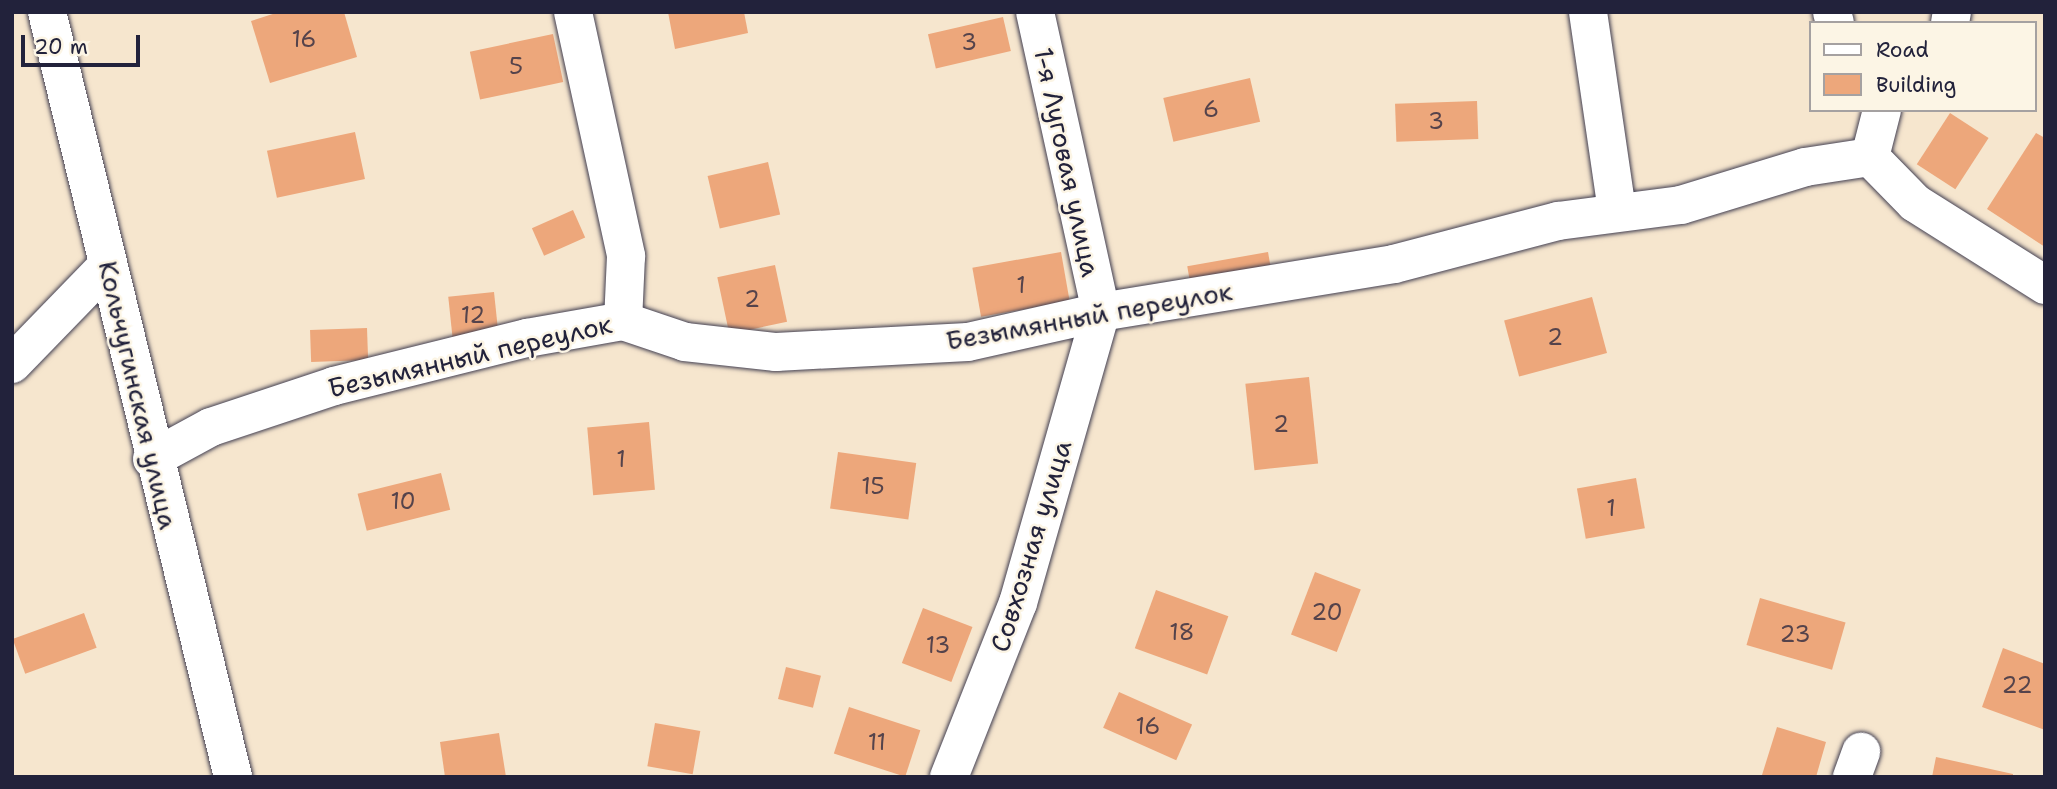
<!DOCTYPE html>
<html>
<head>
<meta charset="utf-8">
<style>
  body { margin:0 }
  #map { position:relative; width:2057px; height:789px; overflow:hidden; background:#f6e6ce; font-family:"Shantell Sans",sans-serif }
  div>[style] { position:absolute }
  .building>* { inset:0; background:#eda77b; transform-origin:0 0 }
  .roads { filter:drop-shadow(0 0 2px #423f51) drop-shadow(0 0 2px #423f51) }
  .minor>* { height:38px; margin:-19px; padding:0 19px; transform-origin:19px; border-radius:19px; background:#fff }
  .major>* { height:38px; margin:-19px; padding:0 19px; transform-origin:19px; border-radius:19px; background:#fff }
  span { translate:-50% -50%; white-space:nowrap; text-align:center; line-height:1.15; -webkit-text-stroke:5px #fcf5e5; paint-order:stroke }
  .number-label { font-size:23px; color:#55434b }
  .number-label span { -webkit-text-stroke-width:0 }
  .street-label { font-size:26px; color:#22223b }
  .frame { position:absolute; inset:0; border:14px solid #22223b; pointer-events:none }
  .legend { position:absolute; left:1809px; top:21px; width:228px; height:91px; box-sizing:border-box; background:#fcf5e5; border:2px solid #a5a1a1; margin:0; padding:9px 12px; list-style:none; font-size:21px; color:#22223b }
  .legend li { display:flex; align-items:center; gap:14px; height:35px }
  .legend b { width:35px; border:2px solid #a5a1a1 }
  .scale { position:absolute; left:21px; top:35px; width:119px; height:32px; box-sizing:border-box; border:4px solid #22223b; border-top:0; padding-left:9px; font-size:21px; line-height:24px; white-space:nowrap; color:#22223b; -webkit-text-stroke:5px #fcf5e5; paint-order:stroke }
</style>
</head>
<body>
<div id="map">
  <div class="building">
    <div style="clip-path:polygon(279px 12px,344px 12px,357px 57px,270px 83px,251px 21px)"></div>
    <div style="clip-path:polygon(668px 12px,744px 12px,748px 33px,675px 49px)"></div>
    <div style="left:1003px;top:17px;width:35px;height:77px;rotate:77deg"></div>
    <div style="left:553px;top:34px;width:49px;height:85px;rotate:78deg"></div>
    <div style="left:1250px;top:78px;width:45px;height:89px;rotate:77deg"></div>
    <div style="left:1477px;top:101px;width:38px;height:82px;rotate:88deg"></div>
    <div style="left:1950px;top:113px;width:46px;height:61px;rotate:33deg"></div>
    <div style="left:355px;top:132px;width:48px;height:90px;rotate:78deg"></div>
    <div style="clip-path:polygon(2036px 133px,2045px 138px,2045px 247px,1987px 209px)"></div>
    <div style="left:768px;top:162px;width:54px;height:62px;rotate:77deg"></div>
    <div style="left:573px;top:210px;width:30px;height:45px;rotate:66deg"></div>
    <div style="left:1061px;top:252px;width:50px;height:90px;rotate:80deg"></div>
    <div style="left:1268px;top:252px;width:22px;height:82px;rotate:80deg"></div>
    <div style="left:775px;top:265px;width:58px;height:59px;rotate:78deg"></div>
    <div style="left:494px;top:292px;width:41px;height:46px;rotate:84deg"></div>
    <div style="left:1592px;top:297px;width:58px;height:91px;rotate:75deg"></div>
    <div style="left:367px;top:328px;width:32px;height:57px;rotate:88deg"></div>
    <div style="left:1309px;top:377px;width:87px;height:64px;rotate:84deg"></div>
    <div style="left:649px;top:422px;width:68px;height:62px;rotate:85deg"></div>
    <div style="left:838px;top:452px;width:79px;height:57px;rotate:8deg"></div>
    <div style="left:441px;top:473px;width:38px;height:86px;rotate:76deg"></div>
    <div style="left:1636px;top:478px;width:51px;height:60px;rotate:80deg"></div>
    <div style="left:1315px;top:572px;width:49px;height:67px;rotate:21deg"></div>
    <div style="left:1156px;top:590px;width:77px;height:62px;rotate:20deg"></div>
    <div style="left:1760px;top:598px;width:89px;height:49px;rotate:16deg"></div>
    <div style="left:923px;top:608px;width:53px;height:59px;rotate:21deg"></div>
    <div style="left:84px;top:613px;width:37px;height:76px;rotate:70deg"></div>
    <div style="clip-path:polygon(2003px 648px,2045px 664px,2045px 730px,1982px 707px)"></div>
    <div style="left:786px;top:667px;width:36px;height:33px;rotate:14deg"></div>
    <div style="left:1119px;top:692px;width:80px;height:39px;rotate:24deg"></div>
    <div style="left:849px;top:707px;width:75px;height:49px;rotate:18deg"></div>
    <div style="left:655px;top:723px;width:46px;height:44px;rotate:10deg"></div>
    <div style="clip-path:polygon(1777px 727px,1826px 742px,1816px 777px,1762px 775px)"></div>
    <div style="clip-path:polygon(499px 733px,506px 777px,445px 777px,440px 742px)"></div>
    <div style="clip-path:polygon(1936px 757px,2013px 774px,2013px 777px,1932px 777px)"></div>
  </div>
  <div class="roads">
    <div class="minor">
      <div style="left:573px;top:12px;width:250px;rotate:77.7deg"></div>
      <div style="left:626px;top:256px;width:65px;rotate:92.6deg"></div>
      <div style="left:1588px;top:12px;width:202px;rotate:81.7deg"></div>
      <div style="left:1832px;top:12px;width:11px;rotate:75deg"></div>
      <div style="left:1950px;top:23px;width:11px;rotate:-80deg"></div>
      <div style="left:1870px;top:157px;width:64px;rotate:45.6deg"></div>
      <div style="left:1915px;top:203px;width:154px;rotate:32.2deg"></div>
      <div style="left:1870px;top:157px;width:49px;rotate:-75.7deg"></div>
      <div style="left:12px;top:364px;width:136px;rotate:-45.9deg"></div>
      <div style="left:152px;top:459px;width:67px;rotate:-28.5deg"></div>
      <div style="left:211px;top:427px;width:130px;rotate:-18.4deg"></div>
      <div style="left:334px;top:386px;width:199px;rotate:-14deg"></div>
      <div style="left:527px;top:338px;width:97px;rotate:-10deg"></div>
      <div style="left:623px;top:321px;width:65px;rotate:18.7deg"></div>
      <div style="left:685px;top:342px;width:92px;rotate:6.3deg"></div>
      <div style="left:776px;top:352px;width:192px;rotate:-3deg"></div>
      <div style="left:968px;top:342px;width:136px;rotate:-12.7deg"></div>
      <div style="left:1101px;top:312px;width:297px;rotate:-9.3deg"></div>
      <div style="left:1394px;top:264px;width:170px;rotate:-14.7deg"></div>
      <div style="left:1558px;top:221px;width:124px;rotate:-7.4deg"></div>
      <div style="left:1681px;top:205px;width:130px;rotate:-17deg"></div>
      <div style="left:1805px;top:167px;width:66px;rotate:-8.7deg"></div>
      <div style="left:949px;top:777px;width:187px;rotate:-68.4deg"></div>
      <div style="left:1018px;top:603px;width:303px;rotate:-74.1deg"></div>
      <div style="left:1101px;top:312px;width:307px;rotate:-102.4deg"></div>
      <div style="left:1852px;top:777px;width:27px;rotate:-70deg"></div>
    </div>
    <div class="major">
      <div style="left:47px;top:12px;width:787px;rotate:76.33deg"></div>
    </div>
  </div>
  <div class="number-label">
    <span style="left:304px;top:39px">16</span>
    <span style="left:969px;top:42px">3</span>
    <span style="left:516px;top:66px">5</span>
    <span style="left:1211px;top:109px">6</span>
    <span style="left:1436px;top:121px">3</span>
    <span style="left:1021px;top:285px">1</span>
    <span style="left:752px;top:299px">2</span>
    <span style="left:473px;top:315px">12</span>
    <span style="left:1555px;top:337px">2</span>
    <span style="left:1281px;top:424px">2</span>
    <span style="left:621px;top:459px">1</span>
    <span style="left:873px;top:486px">15</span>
    <span style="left:403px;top:501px">10</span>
    <span style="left:1611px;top:508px">1</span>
    <span style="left:1327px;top:612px">20</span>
    <span style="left:1182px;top:632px">18</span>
    <span style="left:1795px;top:634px">23</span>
    <span style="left:938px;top:645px">13</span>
    <span style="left:2017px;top:685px">22</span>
    <span style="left:1148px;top:726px">16</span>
    <span style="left:877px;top:742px">11</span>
  </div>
  <div class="street-label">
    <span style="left:1067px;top:162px;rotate:78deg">1-я Луговая улица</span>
    <span style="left:1089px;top:316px;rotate:-10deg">Безымянный переулок</span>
    <span style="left:470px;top:356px;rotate:-13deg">Безымянный переулок</span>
    <span style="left:138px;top:395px;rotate:77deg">Кольчугинская улица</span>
    <span style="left:1031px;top:546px;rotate:-73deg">Совхозная улица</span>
  </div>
  <div class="frame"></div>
  <ul class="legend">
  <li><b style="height:9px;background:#fff"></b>Road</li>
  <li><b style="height:19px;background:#eda77b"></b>Building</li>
  </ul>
  <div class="scale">20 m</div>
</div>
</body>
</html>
